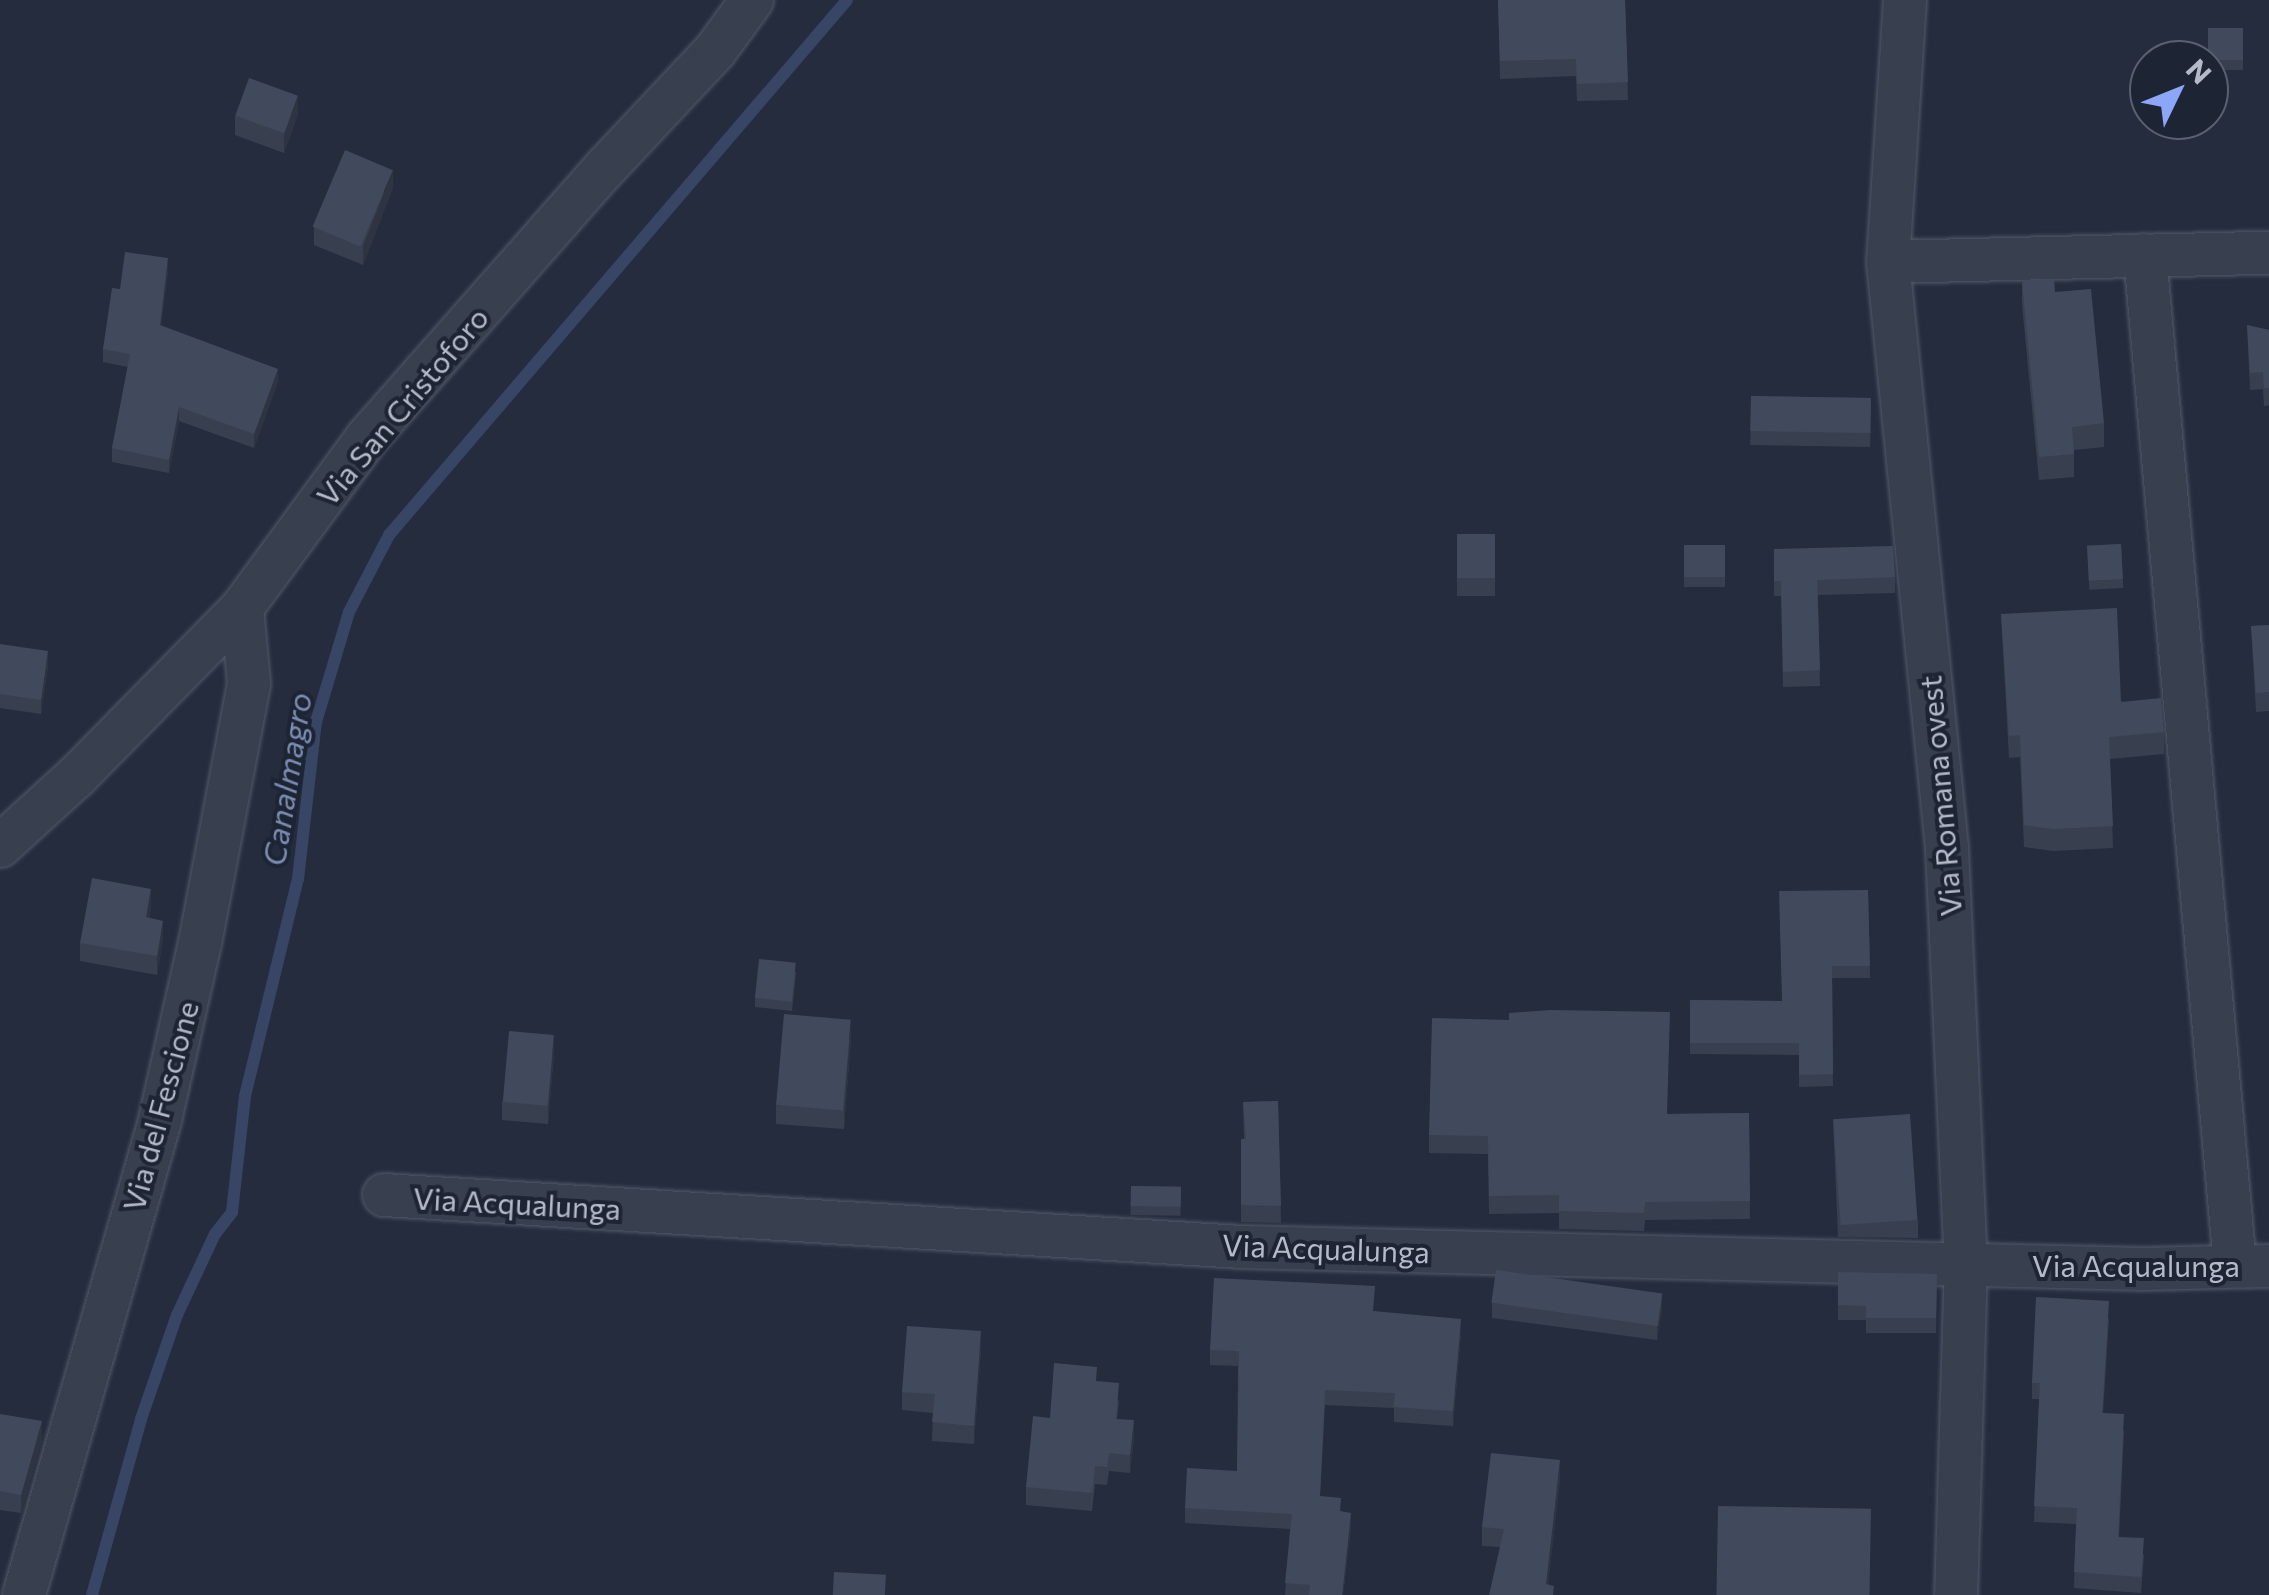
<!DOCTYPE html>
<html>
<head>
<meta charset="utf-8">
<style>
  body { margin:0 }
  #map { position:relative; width:2269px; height:1595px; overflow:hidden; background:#242c3e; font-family:Commissioner,sans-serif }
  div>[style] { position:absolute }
  .stream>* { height:12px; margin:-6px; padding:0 6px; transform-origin:6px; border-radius:6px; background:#384565 }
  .roads { filter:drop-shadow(0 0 2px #535a69) drop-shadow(0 0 2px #535a69) }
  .minor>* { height:42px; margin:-21px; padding:0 21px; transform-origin:21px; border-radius:21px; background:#383f4e }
  .wall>* { inset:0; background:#384050; transform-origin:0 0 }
  .shaded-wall>* { inset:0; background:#2e3441 }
  .building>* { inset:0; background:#414a5d; transform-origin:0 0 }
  span { translate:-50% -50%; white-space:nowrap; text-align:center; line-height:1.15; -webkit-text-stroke:8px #1d2433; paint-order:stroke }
  .street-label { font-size:30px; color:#b5bac9 }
  .water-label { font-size:32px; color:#7c8cb1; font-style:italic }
  .north { position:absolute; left:2129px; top:40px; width:100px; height:100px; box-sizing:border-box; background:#1d2433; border:2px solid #5a606f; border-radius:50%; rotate:47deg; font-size:28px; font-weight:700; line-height:40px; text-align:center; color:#b5bac9 }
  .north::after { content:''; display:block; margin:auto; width:35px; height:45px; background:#8ca7f7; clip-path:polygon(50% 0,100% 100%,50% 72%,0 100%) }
</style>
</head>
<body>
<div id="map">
  <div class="stream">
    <div style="left:92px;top:1595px;width:183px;rotate:-74.4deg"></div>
    <div style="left:141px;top:1419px;width:110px;rotate:-70.9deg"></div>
    <div style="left:177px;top:1315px;width:89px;rotate:-64.9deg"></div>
    <div style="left:215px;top:1234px;width:28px;rotate:-52deg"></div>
    <div style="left:232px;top:1212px;width:117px;rotate:-83.6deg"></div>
    <div style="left:245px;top:1096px;width:223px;rotate:-76.3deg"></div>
    <div style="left:298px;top:879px;width:158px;rotate:-83.5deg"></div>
    <div style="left:316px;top:722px;width:115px;rotate:-73.3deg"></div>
    <div style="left:349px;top:612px;width:87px;rotate:-62.5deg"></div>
    <div style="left:389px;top:535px;width:704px;rotate:-49.43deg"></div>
  </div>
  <div class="roads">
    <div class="minor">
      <div style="left:1905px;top:0;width:263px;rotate:93.7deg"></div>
      <div style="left:1888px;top:262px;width:589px;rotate:84.25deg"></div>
      <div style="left:1947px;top:848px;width:414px;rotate:87.4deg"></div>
      <div style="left:1966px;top:1262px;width:333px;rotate:91.7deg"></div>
      <div style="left:2145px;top:255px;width:1015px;rotate:84.91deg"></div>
      <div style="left:1888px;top:262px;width:381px;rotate:-1.4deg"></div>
      <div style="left:0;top:846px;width:104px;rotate:-42.3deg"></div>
      <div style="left:77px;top:776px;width:235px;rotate:-45.5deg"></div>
      <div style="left:242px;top:608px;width:210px;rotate:-53.7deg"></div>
      <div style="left:366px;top:439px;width:361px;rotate:-48.6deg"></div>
      <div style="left:605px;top:168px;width:161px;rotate:-46.8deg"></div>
      <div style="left:715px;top:51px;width:63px;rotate:-54deg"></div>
      <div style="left:384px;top:1195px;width:859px;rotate:3.47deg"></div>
      <div style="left:1241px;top:1247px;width:902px;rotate:1.4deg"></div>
      <div style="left:2143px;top:1269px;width:126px;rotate:-1.4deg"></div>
      <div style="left:24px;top:1595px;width:494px;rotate:-74deg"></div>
      <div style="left:160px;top:1120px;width:181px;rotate:-77.3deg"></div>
      <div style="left:200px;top:943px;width:264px;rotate:-79.3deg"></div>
      <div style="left:249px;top:684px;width:76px;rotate:-95.3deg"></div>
    </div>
  </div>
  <div class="wall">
    <div style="clip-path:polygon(1498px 0,1625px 0,1628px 100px,1577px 101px,1576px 76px,1500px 79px)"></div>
    <div style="left:2243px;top:28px;width:42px;height:35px;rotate:90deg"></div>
    <div style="clip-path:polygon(298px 114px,284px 153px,235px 135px,235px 116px)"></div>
    <div style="clip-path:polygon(393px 188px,363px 265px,314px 245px,314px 227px)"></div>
    <div style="clip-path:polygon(168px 271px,161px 326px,278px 382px,254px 448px,179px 421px,169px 473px,112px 462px,112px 448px,128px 367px,103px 362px,103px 349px,120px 289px)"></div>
    <div style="clip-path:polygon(2022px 281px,2055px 292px,2104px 423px,2104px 447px,2074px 450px,2074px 477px,2039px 480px,2022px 305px)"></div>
    <div style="clip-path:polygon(2247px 325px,2269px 330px,2269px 405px,2264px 406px,2263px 389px,2250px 390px)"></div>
    <div style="left:1751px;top:396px;width:120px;height:49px;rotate:1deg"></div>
    <div style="left:1457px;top:534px;width:38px;height:62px"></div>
    <div style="left:2121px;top:544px;width:44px;height:34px;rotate:87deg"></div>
    <div style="left:1684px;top:545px;width:41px;height:42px"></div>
    <div style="clip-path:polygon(1774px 549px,1895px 577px,1895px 593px,1818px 595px,1820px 686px,1783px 687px,1781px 596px,1774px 596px)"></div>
    <div style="clip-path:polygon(2001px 614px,2164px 732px,2164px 754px,2110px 759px,2113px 848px,2053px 851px,2024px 847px,2020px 757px,2009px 758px)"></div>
    <div style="clip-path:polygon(2269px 625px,2269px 711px,2256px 712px,2251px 626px)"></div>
    <div style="clip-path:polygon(0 644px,48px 666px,41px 714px,0 708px)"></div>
    <div style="clip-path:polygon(1868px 890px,1870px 978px,1832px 978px,1833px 1086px,1799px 1087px,1799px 1055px,1690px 1054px,1690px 1000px,1782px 1001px)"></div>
    <div style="clip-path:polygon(151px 907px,149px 918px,163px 939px,157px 975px,80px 961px,80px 943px)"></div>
    <div style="clip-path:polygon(796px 972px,792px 1011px,755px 1007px,755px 998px)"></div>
    <div style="clip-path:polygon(851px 1038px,844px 1129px,776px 1124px,776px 1105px)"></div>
    <div style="clip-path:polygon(554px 1053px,548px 1124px,502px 1120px,502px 1102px)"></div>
    <div style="clip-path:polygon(1278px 1101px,1281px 1223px,1241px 1222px,1241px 1139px,1244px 1139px,1243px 1102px)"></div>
    <div style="clip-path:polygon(1749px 1113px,1750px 1219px,1645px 1220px,1644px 1231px,1559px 1229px,1559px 1213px,1489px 1214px,1488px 1154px,1429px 1153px,1429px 1135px,1668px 1114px)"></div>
    <div style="clip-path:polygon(1833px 1120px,1918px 1220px,1918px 1238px,1838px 1237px)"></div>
    <div style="left:1131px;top:1186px;width:50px;height:29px;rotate:1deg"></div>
    <div style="clip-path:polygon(1838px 1272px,1937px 1274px,1936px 1333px,1866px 1333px,1866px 1320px,1838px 1320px)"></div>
    <div style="clip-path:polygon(1492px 1303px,1662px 1309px,1657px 1340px,1492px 1318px)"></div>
    <div style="clip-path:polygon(1374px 1311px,1461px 1334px,1453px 1426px,1394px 1422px,1394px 1408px,1325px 1405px,1320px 1496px,1341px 1512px,1351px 1528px,1343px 1595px,1285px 1595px,1290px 1529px,1185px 1523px,1185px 1508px,1237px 1471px,1238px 1366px,1210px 1365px,1210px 1350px)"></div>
    <div style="clip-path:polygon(2109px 1318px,2103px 1413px,2124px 1431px,2119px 1537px,2144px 1555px,2141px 1593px,2074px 1588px,2076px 1524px,2034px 1522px,2039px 1399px,2032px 1399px,2032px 1383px)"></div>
    <div style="clip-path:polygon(981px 1350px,974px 1444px,932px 1441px,933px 1413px,902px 1410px,902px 1392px)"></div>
    <div style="clip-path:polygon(1097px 1381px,1119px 1401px,1117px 1419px,1134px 1438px,1130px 1473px,1109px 1471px,1107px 1485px,1095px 1484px,1092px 1511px,1026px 1505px,1026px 1487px,1050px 1418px)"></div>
    <div style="clip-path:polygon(0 1414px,42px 1440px,21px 1513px,0 1510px)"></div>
    <div style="clip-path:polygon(1560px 1479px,1548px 1585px,1554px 1595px,1500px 1547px,1482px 1546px,1482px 1527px)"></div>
  </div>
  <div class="shaded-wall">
    <div style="clip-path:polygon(298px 96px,298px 114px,284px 153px,284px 134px)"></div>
    <div style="clip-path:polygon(393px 170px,393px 188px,363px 265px,363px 246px)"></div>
    <div style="clip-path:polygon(168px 258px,168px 271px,160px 339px,160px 325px)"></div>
    <div style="clip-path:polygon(278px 369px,278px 382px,254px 448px,254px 434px)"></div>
    <div style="clip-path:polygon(179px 407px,179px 421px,169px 473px,169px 460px)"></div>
    <div style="clip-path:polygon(48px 651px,48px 666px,41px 714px,41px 700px)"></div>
    <div style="clip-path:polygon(151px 889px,151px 907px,146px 935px,146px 917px)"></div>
    <div style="clip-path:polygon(163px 921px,163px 939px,157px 975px,157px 956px)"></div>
    <div style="clip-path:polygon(851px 1020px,851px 1038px,844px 1129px,844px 1110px)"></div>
    <div style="clip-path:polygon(554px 1035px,554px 1053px,548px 1124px,548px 1106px)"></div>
    <div style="clip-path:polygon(1662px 1293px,1662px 1309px,1657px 1340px,1657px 1325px)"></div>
    <div style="clip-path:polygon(1461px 1319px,1461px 1334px,1453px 1426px,1453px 1411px)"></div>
    <div style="clip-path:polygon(981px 1331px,981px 1350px,974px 1444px,974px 1426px)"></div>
    <div style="clip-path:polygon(1134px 1420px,1134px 1438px,1130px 1473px,1130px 1455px)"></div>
    <div style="clip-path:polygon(42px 1421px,42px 1440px,21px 1513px,21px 1495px)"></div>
    <div style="clip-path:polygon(1560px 1460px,1560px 1479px,1547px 1595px,1546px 1584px)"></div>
    <div style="clip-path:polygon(1351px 1513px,1351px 1528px,1343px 1595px,1342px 1595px)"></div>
  </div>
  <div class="building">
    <div style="clip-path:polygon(1498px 0,1625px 0,1628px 82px,1577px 84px,1576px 59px,1500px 61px)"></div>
    <div style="left:2243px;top:28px;width:32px;height:35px;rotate:90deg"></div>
    <div style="left:249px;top:78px;width:52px;height:40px;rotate:20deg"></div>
    <div style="left:345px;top:150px;width:52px;height:83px;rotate:23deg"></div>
    <div style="clip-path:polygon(125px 252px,168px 258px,160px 325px,278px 369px,254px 434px,179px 407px,169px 460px,112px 448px,130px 354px,103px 349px,112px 288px,120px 289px)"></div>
    <div style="clip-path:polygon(2054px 279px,2055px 292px,2091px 289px,2104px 423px,2072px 427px,2074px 454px,2039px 457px,2022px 281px)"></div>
    <div style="clip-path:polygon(2247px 325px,2269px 330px,2269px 388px,2264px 388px,2263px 372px,2250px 373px)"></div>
    <div style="left:1751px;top:396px;width:120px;height:35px;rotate:1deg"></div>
    <div style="left:1457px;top:534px;width:38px;height:44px"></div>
    <div style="left:2121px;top:544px;width:35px;height:34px;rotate:87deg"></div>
    <div style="left:1684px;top:545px;width:41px;height:32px"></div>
    <div style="clip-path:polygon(1893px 546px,1895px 577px,1817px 580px,1820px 670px,1783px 672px,1781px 581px,1774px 581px,1774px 549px)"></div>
    <div style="clip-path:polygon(2117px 608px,2121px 702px,2161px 698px,2164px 732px,2109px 737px,2113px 826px,2053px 829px,2024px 825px,2020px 735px,2009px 736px,2001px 614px)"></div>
    <div style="clip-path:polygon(2269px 625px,2269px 692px,2256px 693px,2251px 626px)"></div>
    <div style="clip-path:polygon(0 644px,48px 651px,41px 700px,0 694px)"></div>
    <div style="clip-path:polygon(92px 878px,151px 889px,146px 917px,163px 921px,157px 956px,80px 943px)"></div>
    <div style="clip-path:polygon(1868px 890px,1870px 966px,1832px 966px,1833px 1074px,1799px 1075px,1799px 1043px,1690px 1043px,1690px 1000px,1782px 1001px,1779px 891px)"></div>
    <div style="left:759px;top:959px;width:37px;height:39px;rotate:6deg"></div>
    <div style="clip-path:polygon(1550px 1010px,1670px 1012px,1667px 1114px,1749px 1113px,1750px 1201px,1645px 1202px,1644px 1213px,1559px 1211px,1559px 1195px,1489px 1196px,1488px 1136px,1429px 1135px,1432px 1018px,1509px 1020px,1509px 1013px)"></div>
    <div style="left:784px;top:1014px;width:67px;height:91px;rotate:5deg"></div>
    <div style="left:509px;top:1031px;width:45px;height:71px;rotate:5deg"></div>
    <div style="clip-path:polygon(1278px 1101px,1281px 1206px,1241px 1205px,1241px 1139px,1246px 1139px,1243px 1102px)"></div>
    <div style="left:1910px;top:1114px;width:106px;height:77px;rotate:86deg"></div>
    <div style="left:1131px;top:1186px;width:50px;height:20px;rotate:1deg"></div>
    <div style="left:1496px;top:1270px;width:168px;height:33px;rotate:8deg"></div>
    <div style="clip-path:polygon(1838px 1272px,1937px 1274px,1936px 1318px,1866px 1318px,1866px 1306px,1838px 1305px)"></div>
    <div style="clip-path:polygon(1214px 1278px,1375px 1286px,1373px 1311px,1461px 1319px,1453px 1411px,1394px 1407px,1395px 1393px,1325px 1390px,1320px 1496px,1341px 1498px,1340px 1511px,1351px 1513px,1342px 1595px,1309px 1595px,1310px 1585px,1285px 1583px,1292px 1514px,1185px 1508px,1187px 1468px,1237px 1471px,1239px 1351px,1210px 1350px)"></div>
    <div style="clip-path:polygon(2036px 1297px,2109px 1301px,2102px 1413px,2124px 1414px,2118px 1537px,2144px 1538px,2141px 1577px,2074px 1572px,2077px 1508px,2034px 1506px,2040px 1383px,2032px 1383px)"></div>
    <div style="clip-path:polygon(907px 1326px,981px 1331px,974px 1426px,932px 1422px,935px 1394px,902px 1392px)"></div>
    <div style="clip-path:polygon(1054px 1363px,1097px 1367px,1096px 1381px,1119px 1383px,1116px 1419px,1134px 1420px,1130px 1455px,1109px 1453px,1107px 1467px,1095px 1466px,1092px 1493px,1026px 1487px,1033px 1416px,1050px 1418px)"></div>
    <div style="clip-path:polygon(0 1414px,42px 1421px,21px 1495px,0 1491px)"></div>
    <div style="clip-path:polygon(1491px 1453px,1560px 1460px,1546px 1584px,1554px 1586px,1553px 1595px,1489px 1595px,1504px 1529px,1482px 1527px)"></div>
    <div style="left:1718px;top:1506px;width:153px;height:89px;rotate:1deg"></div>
    <div style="left:834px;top:1572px;width:52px;height:23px;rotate:3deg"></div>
  </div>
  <div class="street-label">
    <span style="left:402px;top:406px;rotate:-50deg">Via San Cristoforo</span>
    <span style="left:1940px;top:796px;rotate:-95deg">Via Romana ovest</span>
    <span style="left:160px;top:1106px;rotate:-75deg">Via del Fescione</span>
    <span style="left:517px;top:1203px;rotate:3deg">Via Acqualunga</span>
    <span style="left:1326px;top:1248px;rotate:2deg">Via Acqualunga</span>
    <span style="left:2136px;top:1265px">Via Acqualunga</span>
  </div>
  <div class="water-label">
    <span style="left:286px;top:779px;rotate:-81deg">Canalmagro</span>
  </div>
  <div class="north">N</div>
</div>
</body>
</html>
